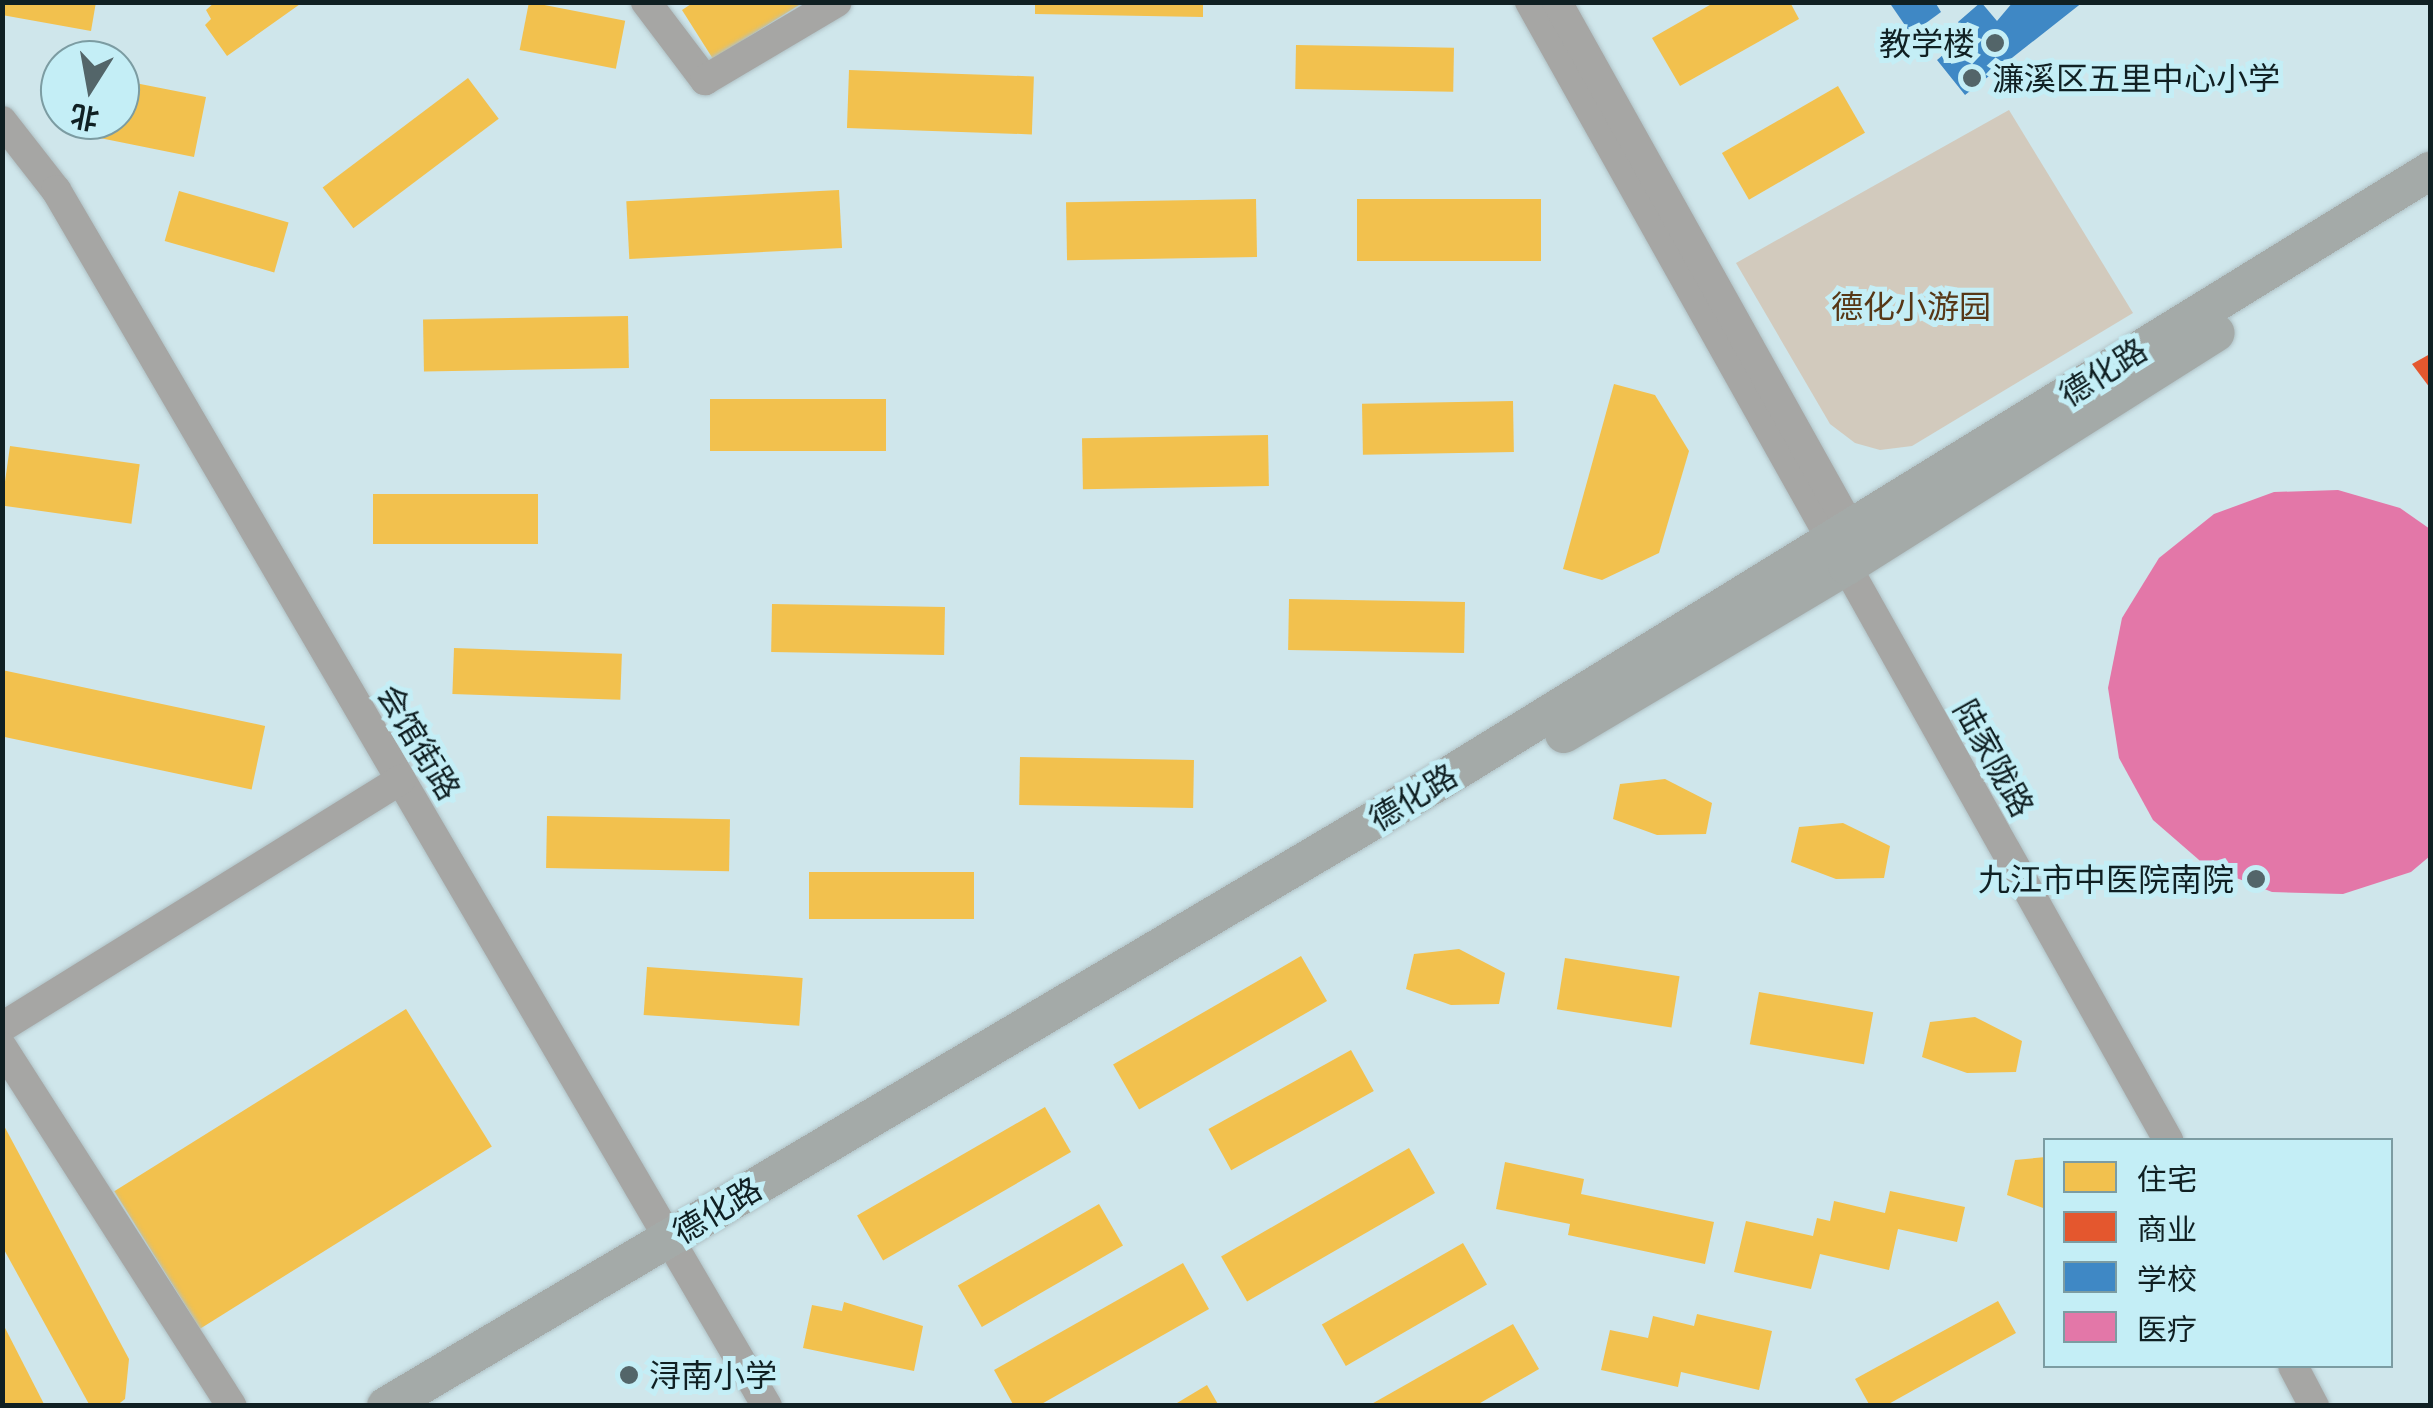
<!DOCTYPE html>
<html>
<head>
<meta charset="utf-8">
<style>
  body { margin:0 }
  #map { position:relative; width:2433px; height:1408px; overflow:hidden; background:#cfe6eb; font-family:Quicksand,"Noto Sans SC",sans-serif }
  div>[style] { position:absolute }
  .green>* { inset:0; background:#d2cabd }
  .homes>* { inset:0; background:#f2c14e; transform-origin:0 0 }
  .shops>* { inset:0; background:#e4572e }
  .schools>* { inset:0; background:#3f88c5 }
  .health>* { inset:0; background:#e377a8 }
  .roads { filter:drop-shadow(0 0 2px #afc1c5) drop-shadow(0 0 2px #afc1c5) }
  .minor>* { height:30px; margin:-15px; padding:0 15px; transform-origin:15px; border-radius:15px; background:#a6a6a4 }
  .major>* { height:38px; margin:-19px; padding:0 19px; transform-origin:19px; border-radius:19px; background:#a4aaa8 }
  .dots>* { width:28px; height:28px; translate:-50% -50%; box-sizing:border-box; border:5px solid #c4eef6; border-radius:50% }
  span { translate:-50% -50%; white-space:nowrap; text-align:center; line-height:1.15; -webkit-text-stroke:10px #c4eef6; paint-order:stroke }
  .poi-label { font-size:32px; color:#102023 }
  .right { translate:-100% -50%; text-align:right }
  .left { translate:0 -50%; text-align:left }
  .park-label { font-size:32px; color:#573716 }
  .street-label { font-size:32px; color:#102023 }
  .frame { position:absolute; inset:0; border:5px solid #102023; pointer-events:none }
  .legend { position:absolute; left:2043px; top:1138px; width:350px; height:230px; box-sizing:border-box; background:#c4eef6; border:2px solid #7c9ca2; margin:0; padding:12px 18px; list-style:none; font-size:30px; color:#102023 }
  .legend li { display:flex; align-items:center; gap:20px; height:50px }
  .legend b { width:50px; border:2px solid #7c9ca2 }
  .north { position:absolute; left:40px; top:40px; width:100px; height:100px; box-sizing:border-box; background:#c4eef6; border:2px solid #7c9ca2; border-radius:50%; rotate:191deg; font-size:28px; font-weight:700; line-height:40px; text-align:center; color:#102023 }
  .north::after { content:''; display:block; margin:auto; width:35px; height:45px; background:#536569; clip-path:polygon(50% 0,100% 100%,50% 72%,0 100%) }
</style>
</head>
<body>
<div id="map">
  <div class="green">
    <div style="clip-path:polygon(2009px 110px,2133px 313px,1912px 446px,1880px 450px,1855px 443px,1830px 424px,1736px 263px)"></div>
  </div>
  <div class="homes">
    <div style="clip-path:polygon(2px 2px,96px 2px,91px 31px,2px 15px)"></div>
    <div style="clip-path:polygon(215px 2px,303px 2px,227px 56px,205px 25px,211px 19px,206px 10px)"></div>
    <div style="left:529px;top:2px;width:98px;height:49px;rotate:11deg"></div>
    <div style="clip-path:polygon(694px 2px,804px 2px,713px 59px,682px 10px)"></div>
    <div style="clip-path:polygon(1035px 2px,1203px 2px,1203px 17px,1035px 14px)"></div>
    <div style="clip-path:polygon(1715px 2px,1790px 2px,1799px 19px,1680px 86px,1652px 38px)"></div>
    <div style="left:1296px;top:45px;width:158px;height:44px;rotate:1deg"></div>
    <div style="left:849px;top:70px;width:185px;height:58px;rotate:2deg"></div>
    <div style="left:468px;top:78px;width:51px;height:182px;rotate:53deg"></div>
    <div style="clip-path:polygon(120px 80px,206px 97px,194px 157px,80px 134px,82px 120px,120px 120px)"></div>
    <div style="left:1838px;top:86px;width:54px;height:134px;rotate:60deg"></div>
    <div style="left:839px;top:190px;width:58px;height:213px;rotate:87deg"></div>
    <div style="left:179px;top:191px;width:114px;height:52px;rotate:16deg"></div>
    <div style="left:1256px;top:199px;width:58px;height:190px;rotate:89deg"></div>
    <div style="left:1357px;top:199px;width:184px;height:62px"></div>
    <div style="left:628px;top:316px;width:52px;height:205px;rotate:89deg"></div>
    <div style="clip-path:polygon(1614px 384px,1655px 395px,1689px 451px,1659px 553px,1602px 580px,1563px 569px)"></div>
    <div style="left:710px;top:399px;width:176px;height:52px"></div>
    <div style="left:1513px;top:401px;width:51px;height:151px;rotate:89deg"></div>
    <div style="left:1268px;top:435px;width:51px;height:186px;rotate:89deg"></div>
    <div style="left:10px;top:446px;width:131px;height:60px;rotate:8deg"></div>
    <div style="left:373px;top:494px;width:165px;height:50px"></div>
    <div style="left:1289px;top:599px;width:176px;height:51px;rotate:1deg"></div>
    <div style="left:772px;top:604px;width:173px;height:48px;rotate:1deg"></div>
    <div style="left:454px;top:648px;width:168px;height:46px;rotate:2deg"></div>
    <div style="left:2px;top:670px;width:269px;height:65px;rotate:12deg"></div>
    <div style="left:1020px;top:757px;width:174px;height:48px;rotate:1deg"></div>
    <div style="clip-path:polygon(1665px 779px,1712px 803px,1706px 834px,1657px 835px,1613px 819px,1620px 784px)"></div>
    <div style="left:547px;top:816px;width:183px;height:52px;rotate:1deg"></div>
    <div style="clip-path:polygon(1843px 823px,1890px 846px,1884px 878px,1836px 879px,1791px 862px,1799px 827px)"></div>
    <div style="left:974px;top:872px;width:47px;height:165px;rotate:90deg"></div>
    <div style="clip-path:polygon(1459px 949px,1505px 973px,1499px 1004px,1451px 1005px,1406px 989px,1414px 954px)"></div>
    <div style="left:1301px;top:956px;width:52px;height:217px;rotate:60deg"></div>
    <div style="left:1565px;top:958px;width:116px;height:52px;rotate:9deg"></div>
    <div style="left:647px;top:967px;width:156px;height:48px;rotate:4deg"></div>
    <div style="left:1759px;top:992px;width:116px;height:53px;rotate:10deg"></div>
    <div style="left:406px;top:1009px;width:162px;height:344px;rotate:58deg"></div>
    <div style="clip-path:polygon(1975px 1017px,2022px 1041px,2016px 1072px,1967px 1073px,1922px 1057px,1930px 1022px)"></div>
    <div style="left:1351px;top:1050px;width:47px;height:163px;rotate:61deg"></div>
    <div style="left:1045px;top:1107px;width:52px;height:217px;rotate:60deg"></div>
    <div style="clip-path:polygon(2px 1122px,129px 1359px,125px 1399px,116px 1406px,90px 1406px,2px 1246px)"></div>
    <div style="left:1409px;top:1148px;width:52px;height:217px;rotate:60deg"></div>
    <div style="clip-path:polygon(2046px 1157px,2046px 1209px,2007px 1195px,2015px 1160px)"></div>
    <div style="clip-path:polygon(1505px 1162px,1584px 1179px,1581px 1194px,1714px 1222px,1705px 1264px,1568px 1235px,1570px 1224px,1496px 1209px)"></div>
    <div style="clip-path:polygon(1890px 1191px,1965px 1207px,1957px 1242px,1898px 1229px,1889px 1270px,1820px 1254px,1811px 1289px,1734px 1272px,1746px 1221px,1813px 1236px,1817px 1218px,1830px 1221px,1834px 1201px,1885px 1213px)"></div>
    <div style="left:1099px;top:1204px;width:48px;height:163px;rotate:60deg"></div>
    <div style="left:1463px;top:1243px;width:48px;height:163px;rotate:60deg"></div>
    <div style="clip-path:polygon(1183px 1263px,1209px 1309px,1038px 1406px,1014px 1406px,994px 1370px)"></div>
    <div style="clip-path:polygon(1998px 1301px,2016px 1333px,1885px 1406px,1870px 1406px,1855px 1379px)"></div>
    <div style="clip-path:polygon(844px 1302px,923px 1326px,914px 1371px,803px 1348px,812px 1305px,842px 1311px)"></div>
    <div style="clip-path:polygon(1697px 1314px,1772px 1331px,1759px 1390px,1681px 1372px,1678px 1387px,1601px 1370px,1610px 1330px,1648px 1338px,1653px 1316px,1694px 1326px)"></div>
    <div style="clip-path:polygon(2px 1322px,45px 1406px,2px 1406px)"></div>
    <div style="clip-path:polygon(1513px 1324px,1539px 1369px,1475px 1406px,1368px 1406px)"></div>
    <div style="clip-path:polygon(1207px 1385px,1219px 1406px,1172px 1406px)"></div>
  </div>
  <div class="shops">
    <div style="clip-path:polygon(2430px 354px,2430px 388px,2412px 364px)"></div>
  </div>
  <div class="schools">
    <div style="clip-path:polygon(1889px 2px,1935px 2px,1941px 12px,1911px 34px)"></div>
    <div style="clip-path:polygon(1981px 2px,1997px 21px,2013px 2px,2083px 2px,1965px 95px,1937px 60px,1968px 34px,1958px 22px)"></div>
  </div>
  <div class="health">
    <div style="clip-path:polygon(2338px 490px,2400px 508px,2430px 529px,2430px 856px,2411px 872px,2343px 894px,2272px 892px,2206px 866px,2153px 820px,2119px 758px,2108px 688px,2122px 618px,2159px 558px,2214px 514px,2274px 492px)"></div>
  </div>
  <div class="roads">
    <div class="minor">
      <div style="left:646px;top:2px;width:98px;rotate:52.9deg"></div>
      <div style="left:705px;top:80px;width:153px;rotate:-30.6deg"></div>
      <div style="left:1530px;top:2px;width:1305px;rotate:60.72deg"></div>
      <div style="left:1557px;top:2px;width:622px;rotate:60.84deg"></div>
      <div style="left:2px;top:121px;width:88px;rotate:52deg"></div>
      <div style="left:56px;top:190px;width:1409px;rotate:59.69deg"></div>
      <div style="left:2px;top:1027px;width:469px;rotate:-31.8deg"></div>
      <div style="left:2px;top:1047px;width:426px;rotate:57.4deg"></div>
      <div style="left:2293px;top:1366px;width:45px;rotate:62.3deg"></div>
    </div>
    <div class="major">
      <div style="left:1564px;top:734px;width:329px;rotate:-30.7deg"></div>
      <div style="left:1847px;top:566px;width:436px;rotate:-32.3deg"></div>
      <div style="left:386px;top:1406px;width:1220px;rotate:-30.67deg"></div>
      <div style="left:1435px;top:784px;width:1169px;rotate:-31.64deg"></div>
    </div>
  </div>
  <div class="dots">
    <div style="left:1995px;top:43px;background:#536569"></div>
    <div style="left:1972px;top:78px;background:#536569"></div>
    <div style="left:2256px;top:879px;background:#536569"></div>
    <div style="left:629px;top:1375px;background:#536569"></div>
  </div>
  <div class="poi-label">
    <span class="right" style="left:1975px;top:43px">教学楼</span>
    <span class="left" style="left:1992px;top:78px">濂溪区五里中心小学</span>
    <span class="right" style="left:2234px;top:879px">九江市中医院南院</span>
    <span class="left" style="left:649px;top:1375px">浔南小学</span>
  </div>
  <div class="park-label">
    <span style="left:1911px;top:306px">德化小游园</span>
  </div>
  <div class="street-label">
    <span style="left:2103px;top:372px;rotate:-32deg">德化路</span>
    <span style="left:419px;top:742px;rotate:59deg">会馆街路</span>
    <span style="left:1994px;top:758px;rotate:61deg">陆家陇路</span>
    <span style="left:1413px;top:797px;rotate:-31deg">德化路</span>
    <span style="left:717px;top:1210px;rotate:-31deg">德化路</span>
  </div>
  <div class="frame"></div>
  <ul class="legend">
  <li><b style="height:28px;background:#f2c14e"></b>住宅</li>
  <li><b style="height:28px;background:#e4572e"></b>商业</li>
  <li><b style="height:28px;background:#3f88c5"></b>学校</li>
  <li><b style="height:28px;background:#e377a8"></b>医疗</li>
  </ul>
  <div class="north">北</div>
</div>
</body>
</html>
